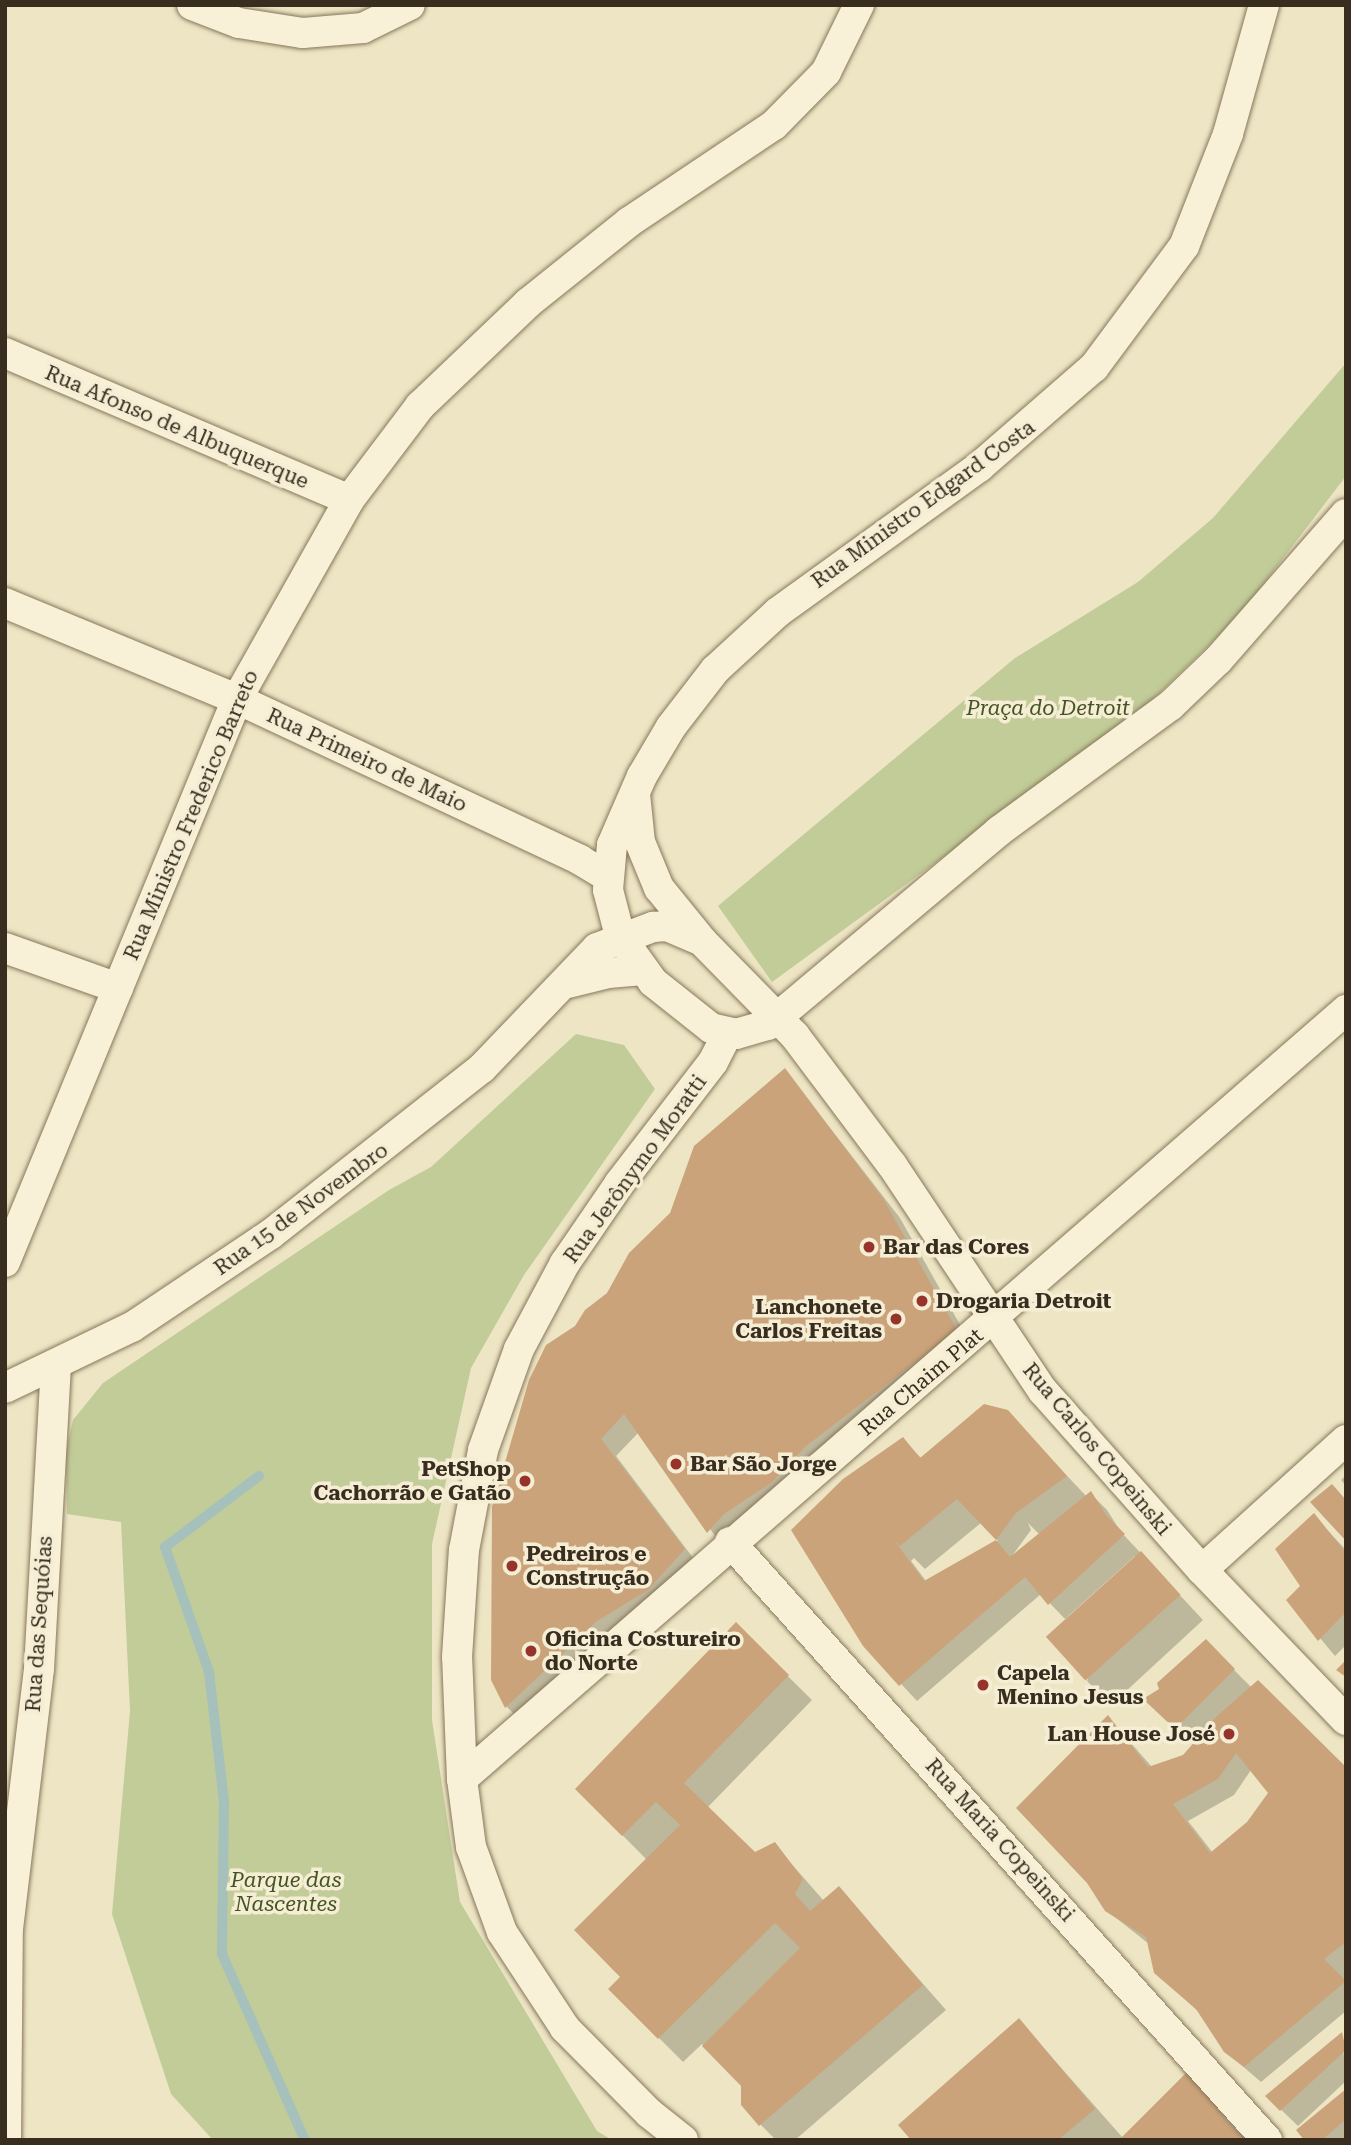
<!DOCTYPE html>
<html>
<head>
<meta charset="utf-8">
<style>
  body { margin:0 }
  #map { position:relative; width:1351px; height:2145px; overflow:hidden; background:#ede5c4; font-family:"Roboto Serif",serif }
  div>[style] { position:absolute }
  .green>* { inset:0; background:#c1cc98 }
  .shadow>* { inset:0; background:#0003 }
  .stream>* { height:10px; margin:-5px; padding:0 5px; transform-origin:5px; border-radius:5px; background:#a6c1bb }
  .building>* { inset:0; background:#cba37b; transform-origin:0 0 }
  .roads { filter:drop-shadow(0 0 2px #88775b) drop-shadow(0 0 2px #88775b) }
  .minor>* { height:30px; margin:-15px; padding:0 15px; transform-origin:15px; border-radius:15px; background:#f8f1d7 }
  .dots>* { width:19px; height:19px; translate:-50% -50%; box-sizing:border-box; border:4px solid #f5eed4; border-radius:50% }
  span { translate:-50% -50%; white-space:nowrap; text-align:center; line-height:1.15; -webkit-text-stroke:7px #f5eed4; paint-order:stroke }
  .street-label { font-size:21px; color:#382d1f }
  .park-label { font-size:21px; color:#445425; font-style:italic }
  .poi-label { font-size:21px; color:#382d1f; font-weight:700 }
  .left { translate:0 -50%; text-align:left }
  .right { translate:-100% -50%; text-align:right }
  .frame { position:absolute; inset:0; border:7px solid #382d1f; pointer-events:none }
</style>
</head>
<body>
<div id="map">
  <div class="green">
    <div style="clip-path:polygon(1346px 363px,1346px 476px,1239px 616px,1131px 720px,772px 982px,718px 906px,1015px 658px,1138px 582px,1213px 518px)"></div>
    <div style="clip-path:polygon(576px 1034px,624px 1045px,655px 1089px,524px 1275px,471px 1368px,432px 1544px,432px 1720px,460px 1902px,597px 2131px,612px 2140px,213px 2140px,171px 2094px,112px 1914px,130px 1711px,121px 1522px,67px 1514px,66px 1451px,73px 1420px,103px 1383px,389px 1190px,431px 1167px)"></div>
  </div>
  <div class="shadow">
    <div style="clip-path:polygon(785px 1070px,900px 1218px,972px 1346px,724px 1548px,639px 1432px,616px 1456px,700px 1567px,523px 1723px,507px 1707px,493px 1680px,577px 1328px,609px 1294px)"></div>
    <div style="clip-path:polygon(evenodd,1007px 1412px,1087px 1497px,1091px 1494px,1107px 1510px,1121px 1532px,1203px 1620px,1111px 1705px,1087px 1681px,1135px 1556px,1065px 1619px,1041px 1594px,917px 1701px,865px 1645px,793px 1530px,903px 1439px,922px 1459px,1007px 1412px,982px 1522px,998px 1541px,926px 1581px,911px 1561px,914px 1558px,925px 1569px,982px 1522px,1007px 1412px,1028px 1523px,1040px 1535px,1012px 1556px,1031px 1530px,1028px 1523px)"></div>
    <div style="clip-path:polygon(1346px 1475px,1346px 1486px,1341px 1480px)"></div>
    <div style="clip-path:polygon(1314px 1516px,1346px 1550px,1346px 1645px,1335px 1656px,1289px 1601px,1302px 1586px)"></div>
    <div style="clip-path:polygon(736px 1625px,812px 1700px,707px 1808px,754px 1854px,775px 1845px,824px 1901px,839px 1888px,946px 2010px,795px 2140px,776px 2140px,761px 2125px,743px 2104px,743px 2085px,702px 2044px,683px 2062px,610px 1989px,623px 1977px,647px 1860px,577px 1789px)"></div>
    <div style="clip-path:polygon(evenodd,1206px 1642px,1252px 1688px,1346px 1769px,1346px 2011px,1261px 2082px,1225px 2051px,1201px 2014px,1156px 1973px,1149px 1944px,1106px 1910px,1091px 1886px,1019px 1808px,1108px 1717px,1152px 1767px,1184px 1756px,1194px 1745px,1162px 1715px,1161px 1690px,1206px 1642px,1251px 1770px,1270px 1793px,1248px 1823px,1213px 1853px,1188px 1821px,1234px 1795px,1251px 1770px)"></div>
    <div style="clip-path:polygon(1019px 2020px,1123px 2138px,1205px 2088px,1245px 2140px,913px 2140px)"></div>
    <div style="clip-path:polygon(1342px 2034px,1346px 2081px,1298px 2126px,1267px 2096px)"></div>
    <div style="clip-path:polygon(1346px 2091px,1346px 2140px,1306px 2140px)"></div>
  </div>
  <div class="stream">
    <div style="left:259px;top:1476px;width:118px;rotate:142.9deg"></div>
    <div style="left:165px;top:1547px;width:133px;rotate:70.6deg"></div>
    <div style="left:209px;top:1672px;width:131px;rotate:83.4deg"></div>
    <div style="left:224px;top:1802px;width:152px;rotate:90.8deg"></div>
    <div style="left:222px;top:1954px;width:204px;rotate:66deg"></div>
  </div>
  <div class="building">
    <div style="clip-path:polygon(785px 1068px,884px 1200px,957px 1330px,805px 1447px,771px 1483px,724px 1514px,707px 1533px,624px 1414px,601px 1439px,685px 1549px,648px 1590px,597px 1621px,505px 1708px,491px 1680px,492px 1507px,529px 1380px,546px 1345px,575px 1326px,585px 1310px,607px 1293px,629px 1253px,670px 1213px,694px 1146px)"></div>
    <div style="clip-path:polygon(984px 1404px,1008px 1410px,1067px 1476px,1016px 1513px,996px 1540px,957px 1499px,900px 1546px,894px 1540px,924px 1581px,996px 1540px,1010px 1557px,1091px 1491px,1106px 1515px,1125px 1534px,1048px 1605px,1025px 1577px,899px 1686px,863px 1646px,791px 1530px,843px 1479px,903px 1437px,920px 1458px)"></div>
    <div style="clip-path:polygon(1332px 1484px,1346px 1500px,1346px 1541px,1310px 1502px)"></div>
    <div style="clip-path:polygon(1314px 1513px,1346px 1553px,1346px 1612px,1318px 1641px,1286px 1600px,1300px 1586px,1275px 1549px)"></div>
    <div style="left:1141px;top:1551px;width:59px;height:128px;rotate:48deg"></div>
    <div style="clip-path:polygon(736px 1622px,789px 1675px,684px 1783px,755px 1852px,775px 1842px,803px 1879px,795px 1894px,810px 1911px,839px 1886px,923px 1985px,759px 2126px,741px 2105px,741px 2086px,702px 2046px,800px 1948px,775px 1923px,658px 2039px,608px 1989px,620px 1977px,574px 1930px,680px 1825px,656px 1802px,622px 1836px,575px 1789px)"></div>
    <div style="clip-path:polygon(1206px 1639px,1235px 1669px,1175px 1729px,1143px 1699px,1159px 1689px,1157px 1683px)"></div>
    <div style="clip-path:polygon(1346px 1660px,1346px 1677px,1336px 1670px)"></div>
    <div style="clip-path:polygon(evenodd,1258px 1680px,1346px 1767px,1346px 1942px,1324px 1959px,1346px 1981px,1244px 2067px,1224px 2052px,1196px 2009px,1154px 1973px,1146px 1937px,1105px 1911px,1087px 1883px,1016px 1808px,1108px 1715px,1148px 1767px,1183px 1755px,1217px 1716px,1258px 1680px,1236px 1753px,1268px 1793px,1247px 1822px,1210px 1853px,1173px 1804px,1218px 1779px,1236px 1753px)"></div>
    <div style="clip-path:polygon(1019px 2018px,1095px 2109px,1058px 2140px,911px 2140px,898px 2125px)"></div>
    <div style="clip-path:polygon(1342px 2032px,1346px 2050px,1280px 2111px,1265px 2096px)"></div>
    <div style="clip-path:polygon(1189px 2070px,1228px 2123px,1248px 2140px,1119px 2140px)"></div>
    <div style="clip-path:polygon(1346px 2089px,1346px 2119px,1322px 2140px,1304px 2140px,1296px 2130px)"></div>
  </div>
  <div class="roads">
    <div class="minor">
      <div style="left:192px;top:5px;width:50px;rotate:21deg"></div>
      <div style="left:239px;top:23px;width:65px;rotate:8.9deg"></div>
      <div style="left:303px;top:33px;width:60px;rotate:-4.8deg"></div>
      <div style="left:363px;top:28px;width:52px;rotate:-26.1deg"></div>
      <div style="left:1264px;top:5px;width:134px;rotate:105.6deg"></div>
      <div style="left:1228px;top:134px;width:120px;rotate:111.4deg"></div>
      <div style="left:1184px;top:246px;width:151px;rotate:126.6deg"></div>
      <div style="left:1094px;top:367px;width:152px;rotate:139deg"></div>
      <div style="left:979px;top:467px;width:248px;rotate:144.2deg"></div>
      <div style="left:778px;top:612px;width:86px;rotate:137.4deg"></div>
      <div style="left:715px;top:670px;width:72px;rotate:127.7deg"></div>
      <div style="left:671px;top:727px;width:57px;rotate:120.6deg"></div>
      <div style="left:642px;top:776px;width:75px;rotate:113.5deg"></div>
      <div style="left:612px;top:845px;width:45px;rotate:95.1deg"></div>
      <div style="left:608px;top:890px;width:48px;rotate:75.4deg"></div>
      <div style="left:620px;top:936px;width:57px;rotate:54.3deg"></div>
      <div style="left:653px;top:982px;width:74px;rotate:38.4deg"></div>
      <div style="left:711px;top:1028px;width:26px;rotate:13deg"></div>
      <div style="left:736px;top:1034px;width:33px;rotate:-16deg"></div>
      <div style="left:768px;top:1025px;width:302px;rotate:-40deg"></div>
      <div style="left:999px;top:831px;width:212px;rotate:-36.2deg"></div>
      <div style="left:1170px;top:706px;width:66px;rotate:-43.8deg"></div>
      <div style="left:1218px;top:660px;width:194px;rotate:-48.8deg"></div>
      <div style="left:5px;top:353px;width:374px;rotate:23.1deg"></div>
      <div style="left:5px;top:603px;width:251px;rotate:22.5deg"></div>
      <div style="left:237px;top:699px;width:379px;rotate:25.1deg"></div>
      <div style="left:580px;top:860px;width:33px;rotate:31deg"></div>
      <div style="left:635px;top:794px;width:48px;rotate:84.1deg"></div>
      <div style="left:640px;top:842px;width:50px;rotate:67.6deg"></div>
      <div style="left:659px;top:888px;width:68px;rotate:50.9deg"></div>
      <div style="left:702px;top:941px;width:133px;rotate:45.6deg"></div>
      <div style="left:795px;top:1036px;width:161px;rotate:53.1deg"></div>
      <div style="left:892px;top:1165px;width:272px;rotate:56.3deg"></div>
      <div style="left:1043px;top:1391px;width:239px;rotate:48.4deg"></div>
      <div style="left:1202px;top:1570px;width:208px;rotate:46.2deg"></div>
      <div style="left:5px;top:948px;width:120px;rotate:19.5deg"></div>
      <div style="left:564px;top:984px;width:45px;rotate:-14deg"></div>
      <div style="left:608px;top:973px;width:35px;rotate:-5deg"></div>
      <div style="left:5px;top:1262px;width:609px;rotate:-67.6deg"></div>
      <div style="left:237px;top:699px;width:228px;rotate:-60.6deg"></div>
      <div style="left:349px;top:500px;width:118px;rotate:-52.9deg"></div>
      <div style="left:420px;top:406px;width:149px;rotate:-43.6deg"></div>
      <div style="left:528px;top:303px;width:129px;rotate:-38.7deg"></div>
      <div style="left:629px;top:222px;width:174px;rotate:-33.8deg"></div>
      <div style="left:774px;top:125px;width:74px;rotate:-45.5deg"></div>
      <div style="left:826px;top:72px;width:75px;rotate:-63.8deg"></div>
      <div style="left:5px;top:1388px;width:141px;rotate:-25.7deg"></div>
      <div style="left:132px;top:1327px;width:167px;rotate:-33.8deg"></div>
      <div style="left:271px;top:1234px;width:268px;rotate:-38.2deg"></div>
      <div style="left:482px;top:1068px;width:166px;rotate:-46.2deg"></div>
      <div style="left:597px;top:948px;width:60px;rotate:-20.6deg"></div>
      <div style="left:653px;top:927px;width:14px;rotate:-4deg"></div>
      <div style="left:667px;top:926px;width:33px;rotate:23deg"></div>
      <div style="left:730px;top:1542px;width:804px;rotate:48.08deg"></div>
      <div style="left:1202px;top:1570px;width:194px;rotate:-42.1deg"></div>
      <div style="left:462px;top:1779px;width:1172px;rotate:-41.02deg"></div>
      <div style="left:6px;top:2140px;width:211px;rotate:-89.5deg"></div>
      <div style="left:8px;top:1929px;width:262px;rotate:-83.2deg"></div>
      <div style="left:39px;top:1669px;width:303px;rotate:-86.8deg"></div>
      <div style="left:683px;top:2140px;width:43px;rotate:-141.5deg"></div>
      <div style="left:649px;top:2113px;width:120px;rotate:-134.7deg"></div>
      <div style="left:565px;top:2028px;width:115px;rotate:-123.3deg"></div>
      <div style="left:502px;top:1932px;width:90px;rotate:-110deg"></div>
      <div style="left:471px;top:1847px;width:69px;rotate:-97.5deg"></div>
      <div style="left:462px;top:1779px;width:122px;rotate:-92.3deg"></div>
      <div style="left:457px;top:1657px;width:107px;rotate:-86.3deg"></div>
      <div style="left:464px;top:1550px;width:102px;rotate:-79.2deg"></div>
      <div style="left:483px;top:1450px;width:107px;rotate:-70.4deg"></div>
      <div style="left:519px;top:1349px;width:98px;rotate:-61.9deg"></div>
      <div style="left:565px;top:1263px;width:96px;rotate:-55.6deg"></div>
      <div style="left:619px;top:1184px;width:154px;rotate:-52.4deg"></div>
      <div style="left:713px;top:1062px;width:31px;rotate:-63deg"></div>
    </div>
  </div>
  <div class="dots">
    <div style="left:869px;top:1247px;background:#96342c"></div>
    <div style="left:922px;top:1301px;background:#96342c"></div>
    <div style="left:896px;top:1319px;background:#96342c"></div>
    <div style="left:676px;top:1464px;background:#96342c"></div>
    <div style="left:525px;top:1481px;background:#96342c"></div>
    <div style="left:512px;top:1566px;background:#96342c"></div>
    <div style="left:531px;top:1651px;background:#96342c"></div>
    <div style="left:983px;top:1685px;background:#96342c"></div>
    <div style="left:1229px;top:1734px;background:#96342c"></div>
  </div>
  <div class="street-label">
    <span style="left:177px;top:427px;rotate:23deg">Rua Afonso de Albuquerque</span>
    <span style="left:923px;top:504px;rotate:-36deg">Rua Ministro Edgard Costa</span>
    <span style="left:367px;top:760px;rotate:25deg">Rua Primeiro de Maio</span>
    <span style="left:191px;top:815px;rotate:-67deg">Rua Ministro Frederico Barreto</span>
    <span style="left:635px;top:1169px;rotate:-54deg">Rua Jerônymo Moratti</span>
    <span style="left:301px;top:1209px;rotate:-36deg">Rua 15 de Novembro</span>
    <span style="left:921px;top:1382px;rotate:-40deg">Rua Chaim Plat</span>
    <span style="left:1097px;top:1449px;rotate:50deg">Rua Carlos Copeinski</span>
    <span style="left:39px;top:1624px;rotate:-86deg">Rua das Sequóias</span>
    <span style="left:1000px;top:1840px;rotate:48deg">Rua Maria Copeinski</span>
  </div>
  <div class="park-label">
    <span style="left:1048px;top:708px">Praça do Detroit</span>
    <span style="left:286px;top:1892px">Parque das<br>Nascentes</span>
  </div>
  <div class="poi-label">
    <span class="left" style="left:883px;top:1247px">Bar das Cores</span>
    <span class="left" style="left:936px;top:1301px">Drogaria Detroit</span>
    <span class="right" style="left:882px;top:1319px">Lanchonete<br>Carlos Freitas</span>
    <span class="left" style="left:690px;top:1464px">Bar São Jorge</span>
    <span class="right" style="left:511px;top:1481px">PetShop<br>Cachorrão e Gatão</span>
    <span class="left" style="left:526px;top:1566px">Pedreiros e<br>Construção</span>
    <span class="left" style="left:545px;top:1651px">Oficina Costureiro<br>do Norte</span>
    <span class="left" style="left:997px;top:1685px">Capela<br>Menino Jesus</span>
    <span class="right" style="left:1215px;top:1734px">Lan House José</span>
  </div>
  <div class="frame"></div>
</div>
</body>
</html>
